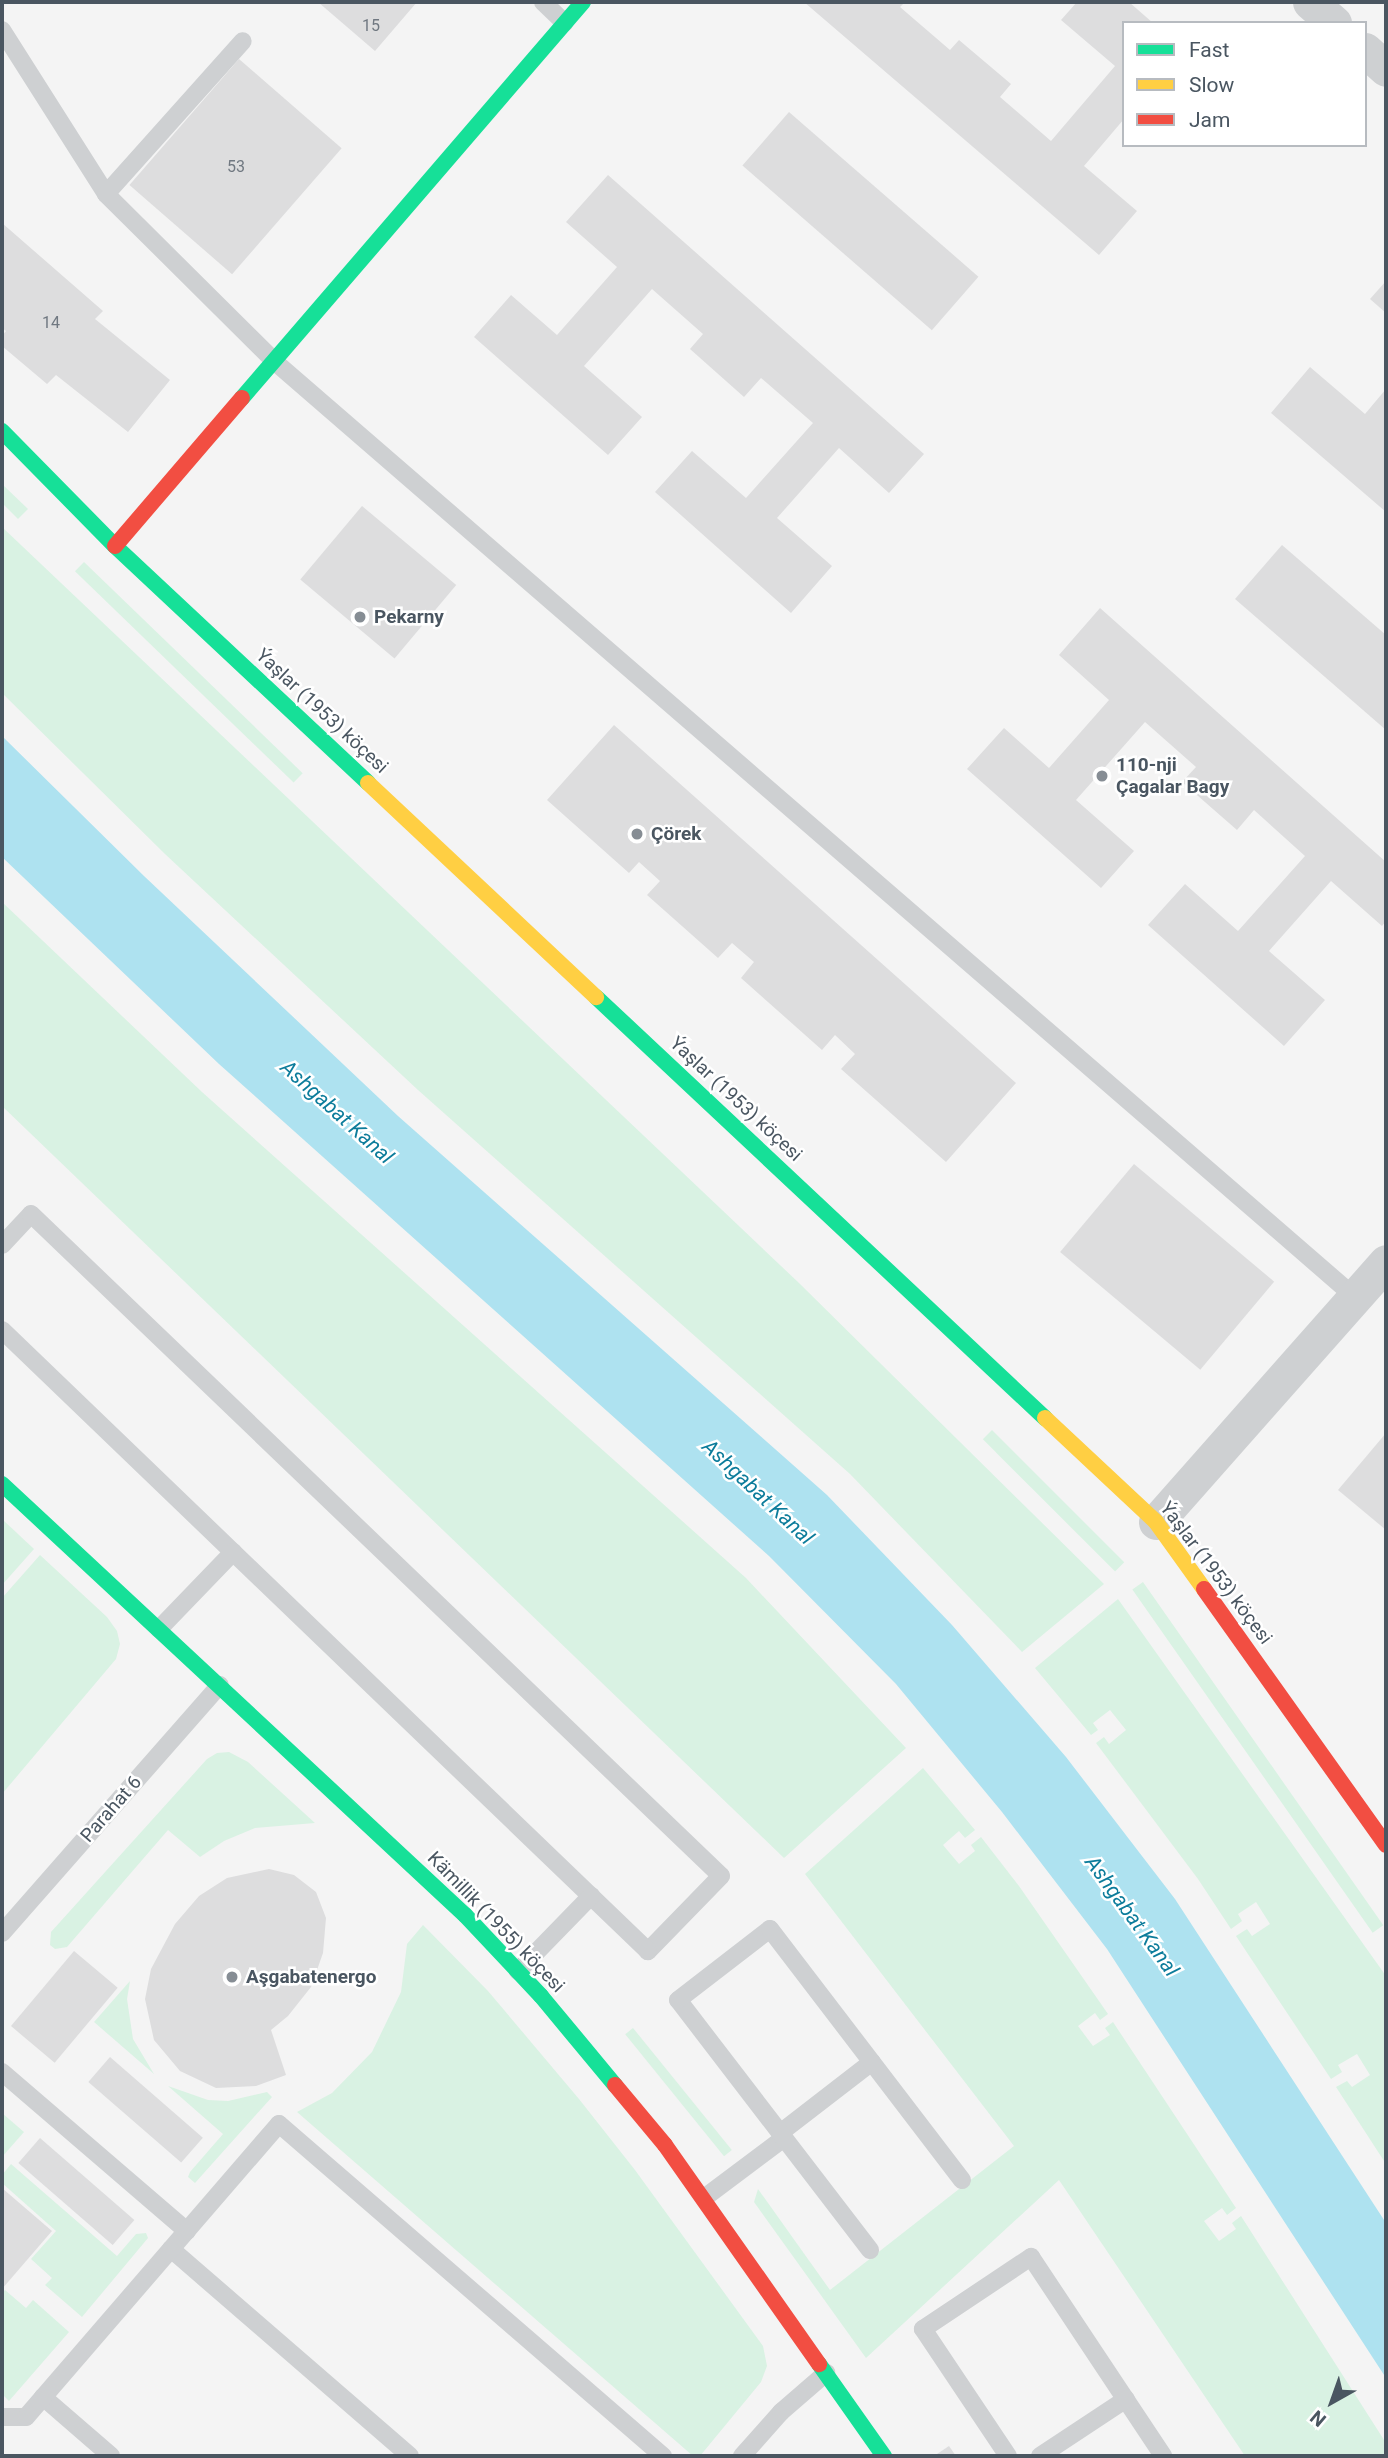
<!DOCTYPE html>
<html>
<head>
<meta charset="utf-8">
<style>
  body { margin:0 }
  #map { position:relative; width:1388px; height:2458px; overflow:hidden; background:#f4f4f4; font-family:Roboto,sans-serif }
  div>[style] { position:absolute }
  .green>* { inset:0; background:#d9f2e3; transform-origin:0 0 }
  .water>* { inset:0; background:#aee2f0 }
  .building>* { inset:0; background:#ddddde; transform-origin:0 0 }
  .lane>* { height:18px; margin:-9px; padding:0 9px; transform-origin:9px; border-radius:9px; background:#ced0d2 }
  .street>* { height:35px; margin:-17.5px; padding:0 17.5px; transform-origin:17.5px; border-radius:17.5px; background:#ced0d2 }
  .fast>* { height:16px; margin:-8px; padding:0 8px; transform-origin:8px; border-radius:8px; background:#16e098 }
  .slow>* { height:16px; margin:-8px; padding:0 8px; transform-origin:8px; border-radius:8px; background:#ffcf43 }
  .jam>* { height:16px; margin:-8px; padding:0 8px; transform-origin:8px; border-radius:8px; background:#f24e42 }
  .dots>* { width:19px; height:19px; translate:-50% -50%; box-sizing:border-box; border:4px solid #fff; border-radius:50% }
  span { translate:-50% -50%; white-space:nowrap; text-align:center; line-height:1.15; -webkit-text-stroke:5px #fff; paint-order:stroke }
  .number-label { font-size:16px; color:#707881 }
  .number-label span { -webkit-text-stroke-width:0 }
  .poi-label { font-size:19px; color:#4a5661; font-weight:700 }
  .left { translate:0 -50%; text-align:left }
  .street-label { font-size:19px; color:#4a5661 }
  .water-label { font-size:21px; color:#0c7c9b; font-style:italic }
  .frame { position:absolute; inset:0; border:4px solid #4a5661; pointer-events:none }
  .legend { position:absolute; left:1122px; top:21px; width:245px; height:126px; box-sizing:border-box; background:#fff; border:2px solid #b7bbc0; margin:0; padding:9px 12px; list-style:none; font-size:21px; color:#4a5661 }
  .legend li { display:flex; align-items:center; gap:14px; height:35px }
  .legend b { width:35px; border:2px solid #b7bbc0 }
  .north { position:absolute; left:1297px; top:2367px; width:70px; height:70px; -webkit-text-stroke:5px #fff; paint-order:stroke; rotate:220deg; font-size:19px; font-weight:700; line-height:28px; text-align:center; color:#4a5661 }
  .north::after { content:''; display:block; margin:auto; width:24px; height:32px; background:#4a5661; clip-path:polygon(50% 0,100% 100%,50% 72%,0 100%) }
</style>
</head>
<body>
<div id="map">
  <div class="green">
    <div style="clip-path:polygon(2px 484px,28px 509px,18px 519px,2px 503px)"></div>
    <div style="clip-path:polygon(2px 527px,799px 1283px,1104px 1584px,1022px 1652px,850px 1474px,418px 1090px,165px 854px,2px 693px)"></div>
    <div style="left:84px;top:562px;width:304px;height:13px;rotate:44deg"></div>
    <div style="clip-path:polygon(2px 902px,202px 1092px,746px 1578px,906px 1748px,784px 1858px,2px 1106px)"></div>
    <div style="left:992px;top:1430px;width:187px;height:13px;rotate:45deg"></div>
    <div style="clip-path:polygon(2px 1519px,34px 1549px,2px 1585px)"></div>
    <div style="clip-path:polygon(40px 1555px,107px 1617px,117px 1631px,120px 1644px,116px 1659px,2px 1794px,4px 1754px,2px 1752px,2px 1598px)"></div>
    <div style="left:1143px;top:1582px;width:419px;height:13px;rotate:55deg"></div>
    <div style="clip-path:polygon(1118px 1599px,1386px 1976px,1386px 2164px,1336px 2087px,1347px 2081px,1352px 2087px,1370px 2075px,1357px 2054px,1338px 2065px,1342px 2072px,1331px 2079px,1236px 1936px,1247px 1929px,1252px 1936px,1270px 1924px,1256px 1902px,1238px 1914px,1242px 1921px,1231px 1929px,1198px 1879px,1096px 1743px,1104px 1737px,1109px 1744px,1126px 1730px,1110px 1710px,1093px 1723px,1098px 1730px,1091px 1735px,1035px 1668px)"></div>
    <div style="clip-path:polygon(229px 1752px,248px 1762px,315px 1823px,255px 1828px,224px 1841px,200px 1857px,168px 1830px,67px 1947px,55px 1949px,50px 1945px,51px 1932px,207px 1759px,217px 1753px)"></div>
    <div style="clip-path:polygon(923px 1768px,975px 1830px,965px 1838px,959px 1831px,943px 1845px,959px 1864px,975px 1851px,971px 1845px,981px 1837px,1019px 1886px,1108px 2014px,1100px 2020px,1095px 2013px,1078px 2026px,1093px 2046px,1110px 2035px,1105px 2028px,1113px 2022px,1236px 2208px,1227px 2215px,1222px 2208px,1204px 2221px,1219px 2241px,1236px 2229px,1232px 2223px,1241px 2216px,1386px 2443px,1386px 2456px,1245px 2456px,1059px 2180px,866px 2358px,754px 2202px,758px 2189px,830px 2290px,1014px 2146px,805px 1874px)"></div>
    <div style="clip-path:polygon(423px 1925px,488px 1991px,579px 2099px,635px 2170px,763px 2346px,767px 2366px,761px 2382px,700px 2456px,693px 2456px,297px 2112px,332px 2093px,372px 2052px,401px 1992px,407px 1944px)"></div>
    <div style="clip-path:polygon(130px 1981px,127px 1999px,133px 2039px,154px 2074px,94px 2022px)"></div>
    <div style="left:633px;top:2028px;width:157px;height:10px;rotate:51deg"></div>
    <div style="clip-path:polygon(168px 2086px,208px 2100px,228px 2101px,267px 2092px,272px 2097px,195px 2183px,188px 2177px,190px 2172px,223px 2134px)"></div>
    <div style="clip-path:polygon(2px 2113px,24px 2132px,2px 2157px)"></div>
    <div style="clip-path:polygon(11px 2164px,117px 2256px,136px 2234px,146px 2233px,148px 2238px,82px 2317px,45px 2285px,52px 2278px,31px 2259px,56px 2231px,2px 2183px,2px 2175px)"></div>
    <div style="clip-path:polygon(5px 2290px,26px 2308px,33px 2300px,69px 2332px,9px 2401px,2px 2394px,2px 2293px)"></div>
  </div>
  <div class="water">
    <div style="clip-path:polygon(2px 736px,144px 876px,398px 1116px,827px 1495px,952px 1625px,1066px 1757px,1175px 1899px,1386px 2223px,1386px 2378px,1107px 1949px,1002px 1812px,896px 1684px,769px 1556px,219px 1064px,2px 857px)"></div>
  </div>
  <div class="building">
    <div style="clip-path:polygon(318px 2px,417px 2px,375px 51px)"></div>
    <div style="clip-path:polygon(804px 2px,905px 2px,900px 7px,950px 50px,959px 40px,1011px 84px,1000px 97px,1051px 141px,1115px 66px,1061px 20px,1077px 2px,1129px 2px,1153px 23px,1124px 23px,1124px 119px,1084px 166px,1137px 211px,1099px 255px)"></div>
    <div style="left:239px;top:59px;width:136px;height:167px;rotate:41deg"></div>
    <div style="left:789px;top:112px;width:251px;height:71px;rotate:41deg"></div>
    <div style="clip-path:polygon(608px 175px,924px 454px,889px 493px,839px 448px,777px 518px,832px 566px,791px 613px,655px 492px,692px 451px,746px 498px,813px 423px,761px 378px,744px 397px,690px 349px,703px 334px,652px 289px,584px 366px,642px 417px,608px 455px,474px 337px,511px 295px,557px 335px,617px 267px,566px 222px)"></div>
    <div style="clip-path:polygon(2px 223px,103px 311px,95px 319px,170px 380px,128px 432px,56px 375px,47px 384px,2px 346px,2px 336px,6px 331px,2px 328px)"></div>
    <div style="clip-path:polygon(1386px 281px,1386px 313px,1370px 299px)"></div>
    <div style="clip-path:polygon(1310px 367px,1365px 414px,1386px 389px,1386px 512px,1271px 413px)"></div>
    <div style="left:362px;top:506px;width:123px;height:96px;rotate:40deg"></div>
    <div style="clip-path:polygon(1282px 545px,1386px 635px,1386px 730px,1235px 599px)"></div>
    <div style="clip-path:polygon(1100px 608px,1386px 862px,1386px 921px,1382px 926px,1331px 881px,1269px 951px,1325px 1000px,1284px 1046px,1148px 925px,1185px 884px,1238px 931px,1305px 856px,1254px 810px,1237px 830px,1182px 782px,1196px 767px,1145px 722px,1076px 800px,1134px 851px,1101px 888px,967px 769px,1004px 728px,1049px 768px,1109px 700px,1059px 655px)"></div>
    <div style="clip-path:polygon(614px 725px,1016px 1083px,946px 1162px,841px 1069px,855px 1054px,835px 1035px,822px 1050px,741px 978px,754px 962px,732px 943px,718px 958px,647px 895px,660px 881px,639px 862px,629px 873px,547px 800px)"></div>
    <div style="left:1134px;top:1164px;width:183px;height:115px;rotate:40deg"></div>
    <div style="clip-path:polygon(1386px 1433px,1386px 1530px,1338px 1490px)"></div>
    <div style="clip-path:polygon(269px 1869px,294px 1875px,316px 1892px,326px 1918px,323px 1953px,311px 1987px,288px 2016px,271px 2030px,286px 2075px,256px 2086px,216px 2088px,180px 2071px,154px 2040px,145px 1999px,151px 1969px,175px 1924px,199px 1896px,227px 1878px)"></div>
    <div style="left:74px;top:1951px;width:57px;height:98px;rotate:40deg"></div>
    <div style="left:110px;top:2057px;width:123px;height:33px;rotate:41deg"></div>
    <div style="left:40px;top:2138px;width:125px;height:33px;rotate:41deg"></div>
    <div style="clip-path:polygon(2px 2188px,52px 2231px,2px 2289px)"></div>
    <div style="clip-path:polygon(949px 2446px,956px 2456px,938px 2456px,937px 2454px)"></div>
  </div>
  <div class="lane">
    <div style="left:543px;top:2px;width:30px;rotate:44deg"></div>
    <div style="left:2px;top:30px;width:194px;rotate:57.6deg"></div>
    <div style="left:106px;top:194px;width:237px;rotate:44.8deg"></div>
    <div style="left:274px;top:361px;width:1430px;rotate:40.89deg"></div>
    <div style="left:106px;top:194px;width:205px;rotate:-48.2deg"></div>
    <div style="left:2px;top:1245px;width:42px;rotate:-46.9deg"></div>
    <div style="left:31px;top:1214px;width:956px;rotate:43.81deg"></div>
    <div style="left:721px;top:1876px;width:105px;rotate:134.2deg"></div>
    <div style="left:648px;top:1951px;width:896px;rotate:-136.13deg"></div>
    <div style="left:159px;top:1629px;width:107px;rotate:-46.1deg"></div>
    <div style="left:2px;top:1933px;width:330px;rotate:-48.7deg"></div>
    <div style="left:518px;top:1971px;width:105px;rotate:-45.8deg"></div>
    <div style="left:2px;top:2072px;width:244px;rotate:40.7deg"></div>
    <div style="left:780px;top:2133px;width:116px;rotate:-37.7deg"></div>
    <div style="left:704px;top:2198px;width:100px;rotate:-36.9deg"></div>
    <div style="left:171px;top:2249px;width:316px;rotate:40.9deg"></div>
    <div style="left:870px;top:2250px;width:315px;rotate:-127.5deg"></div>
    <div style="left:678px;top:2000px;width:116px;rotate:-37.7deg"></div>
    <div style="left:770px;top:1929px;width:316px;rotate:52.6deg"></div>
    <div style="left:43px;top:2397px;width:90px;rotate:40.9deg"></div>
    <div style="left:2px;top:2417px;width:24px"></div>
    <div style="left:26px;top:2417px;width:387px;rotate:-49.2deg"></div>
    <div style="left:279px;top:2124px;width:508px;rotate:40.85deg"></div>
    <div style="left:742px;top:2456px;width:59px;rotate:-48.4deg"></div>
    <div style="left:781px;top:2412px;width:60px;rotate:-40.9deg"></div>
    <div style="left:1008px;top:2456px;width:153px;rotate:-123.8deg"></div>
    <div style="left:923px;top:2329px;width:130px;rotate:-33.7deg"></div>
    <div style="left:1031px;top:2257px;width:239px;rotate:56.4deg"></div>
    <div style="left:1040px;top:2456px;width:103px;rotate:-33.5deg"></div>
  </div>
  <div class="street">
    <div style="left:1310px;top:2px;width:32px;rotate:41deg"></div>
    <div style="left:1365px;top:50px;width:28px;rotate:42deg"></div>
    <div style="left:1156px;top:1522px;width:347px;rotate:-48.5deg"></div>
  </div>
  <div class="fast">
    <div style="left:242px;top:398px;width:523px;rotate:-49.27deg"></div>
    <div style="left:2px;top:431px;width:161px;rotate:45.5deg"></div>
    <div style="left:115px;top:546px;width:347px;rotate:43.1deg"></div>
    <div style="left:596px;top:997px;width:616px;rotate:43.16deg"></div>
    <div style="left:2px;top:1484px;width:633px;rotate:42.95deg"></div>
    <div style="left:465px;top:1915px;width:111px;rotate:46.8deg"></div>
    <div style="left:541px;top:1996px;width:116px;rotate:50.3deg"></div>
    <div style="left:819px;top:2364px;width:113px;rotate:54.8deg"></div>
  </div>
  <div class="slow">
    <div style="left:368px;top:783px;width:313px;rotate:43.2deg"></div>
    <div style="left:1045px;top:1418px;width:152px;rotate:43.1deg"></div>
    <div style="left:1156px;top:1522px;width:82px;rotate:54.4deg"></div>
  </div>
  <div class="jam">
    <div style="left:115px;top:546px;width:195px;rotate:-49.4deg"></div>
    <div style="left:1204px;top:1589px;width:314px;rotate:54.6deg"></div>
    <div style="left:615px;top:2085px;width:78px;rotate:50.2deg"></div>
    <div style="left:665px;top:2145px;width:268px;rotate:54.9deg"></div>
  </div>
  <div class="dots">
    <div style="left:360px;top:617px;background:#868d94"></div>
    <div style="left:1102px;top:776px;background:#868d94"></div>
    <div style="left:637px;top:834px;background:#868d94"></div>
    <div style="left:232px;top:1977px;background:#868d94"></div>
  </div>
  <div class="number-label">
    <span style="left:371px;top:26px">15</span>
    <span style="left:236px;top:167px">53</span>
    <span style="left:51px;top:323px">14</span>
  </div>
  <div class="poi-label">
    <span class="left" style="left:374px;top:617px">Pekarny</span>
    <span class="left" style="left:1116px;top:776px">110-nji<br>Çagalar Bagy</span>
    <span class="left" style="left:651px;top:834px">Çörek</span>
    <span class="left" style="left:246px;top:1977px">Aşgabatenergo</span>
  </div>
  <div class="street-label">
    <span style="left:322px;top:711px;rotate:43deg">Ýaşlar (1953) köçesi</span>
    <span style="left:736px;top:1099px;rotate:43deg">Ýaşlar (1953) köçesi</span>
    <span style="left:1216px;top:1573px;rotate:53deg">Ýaşlar (1953) köçesi</span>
    <span style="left:111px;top:1809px;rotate:-49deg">Parahat 6</span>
    <span style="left:496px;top:1922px;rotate:46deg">Kämillik (1955) köçesi</span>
  </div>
  <div class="water-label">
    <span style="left:337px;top:1112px;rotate:42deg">Ashgabat Kanal</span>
    <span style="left:758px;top:1492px;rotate:43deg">Ashgabat Kanal</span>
    <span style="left:1132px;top:1916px;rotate:54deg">Ashgabat Kanal</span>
  </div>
  <div class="frame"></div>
  <ul class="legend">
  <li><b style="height:9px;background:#16e098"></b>Fast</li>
  <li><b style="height:9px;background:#ffcf43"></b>Slow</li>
  <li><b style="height:9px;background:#f24e42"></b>Jam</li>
  </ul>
  <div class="north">N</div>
</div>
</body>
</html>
